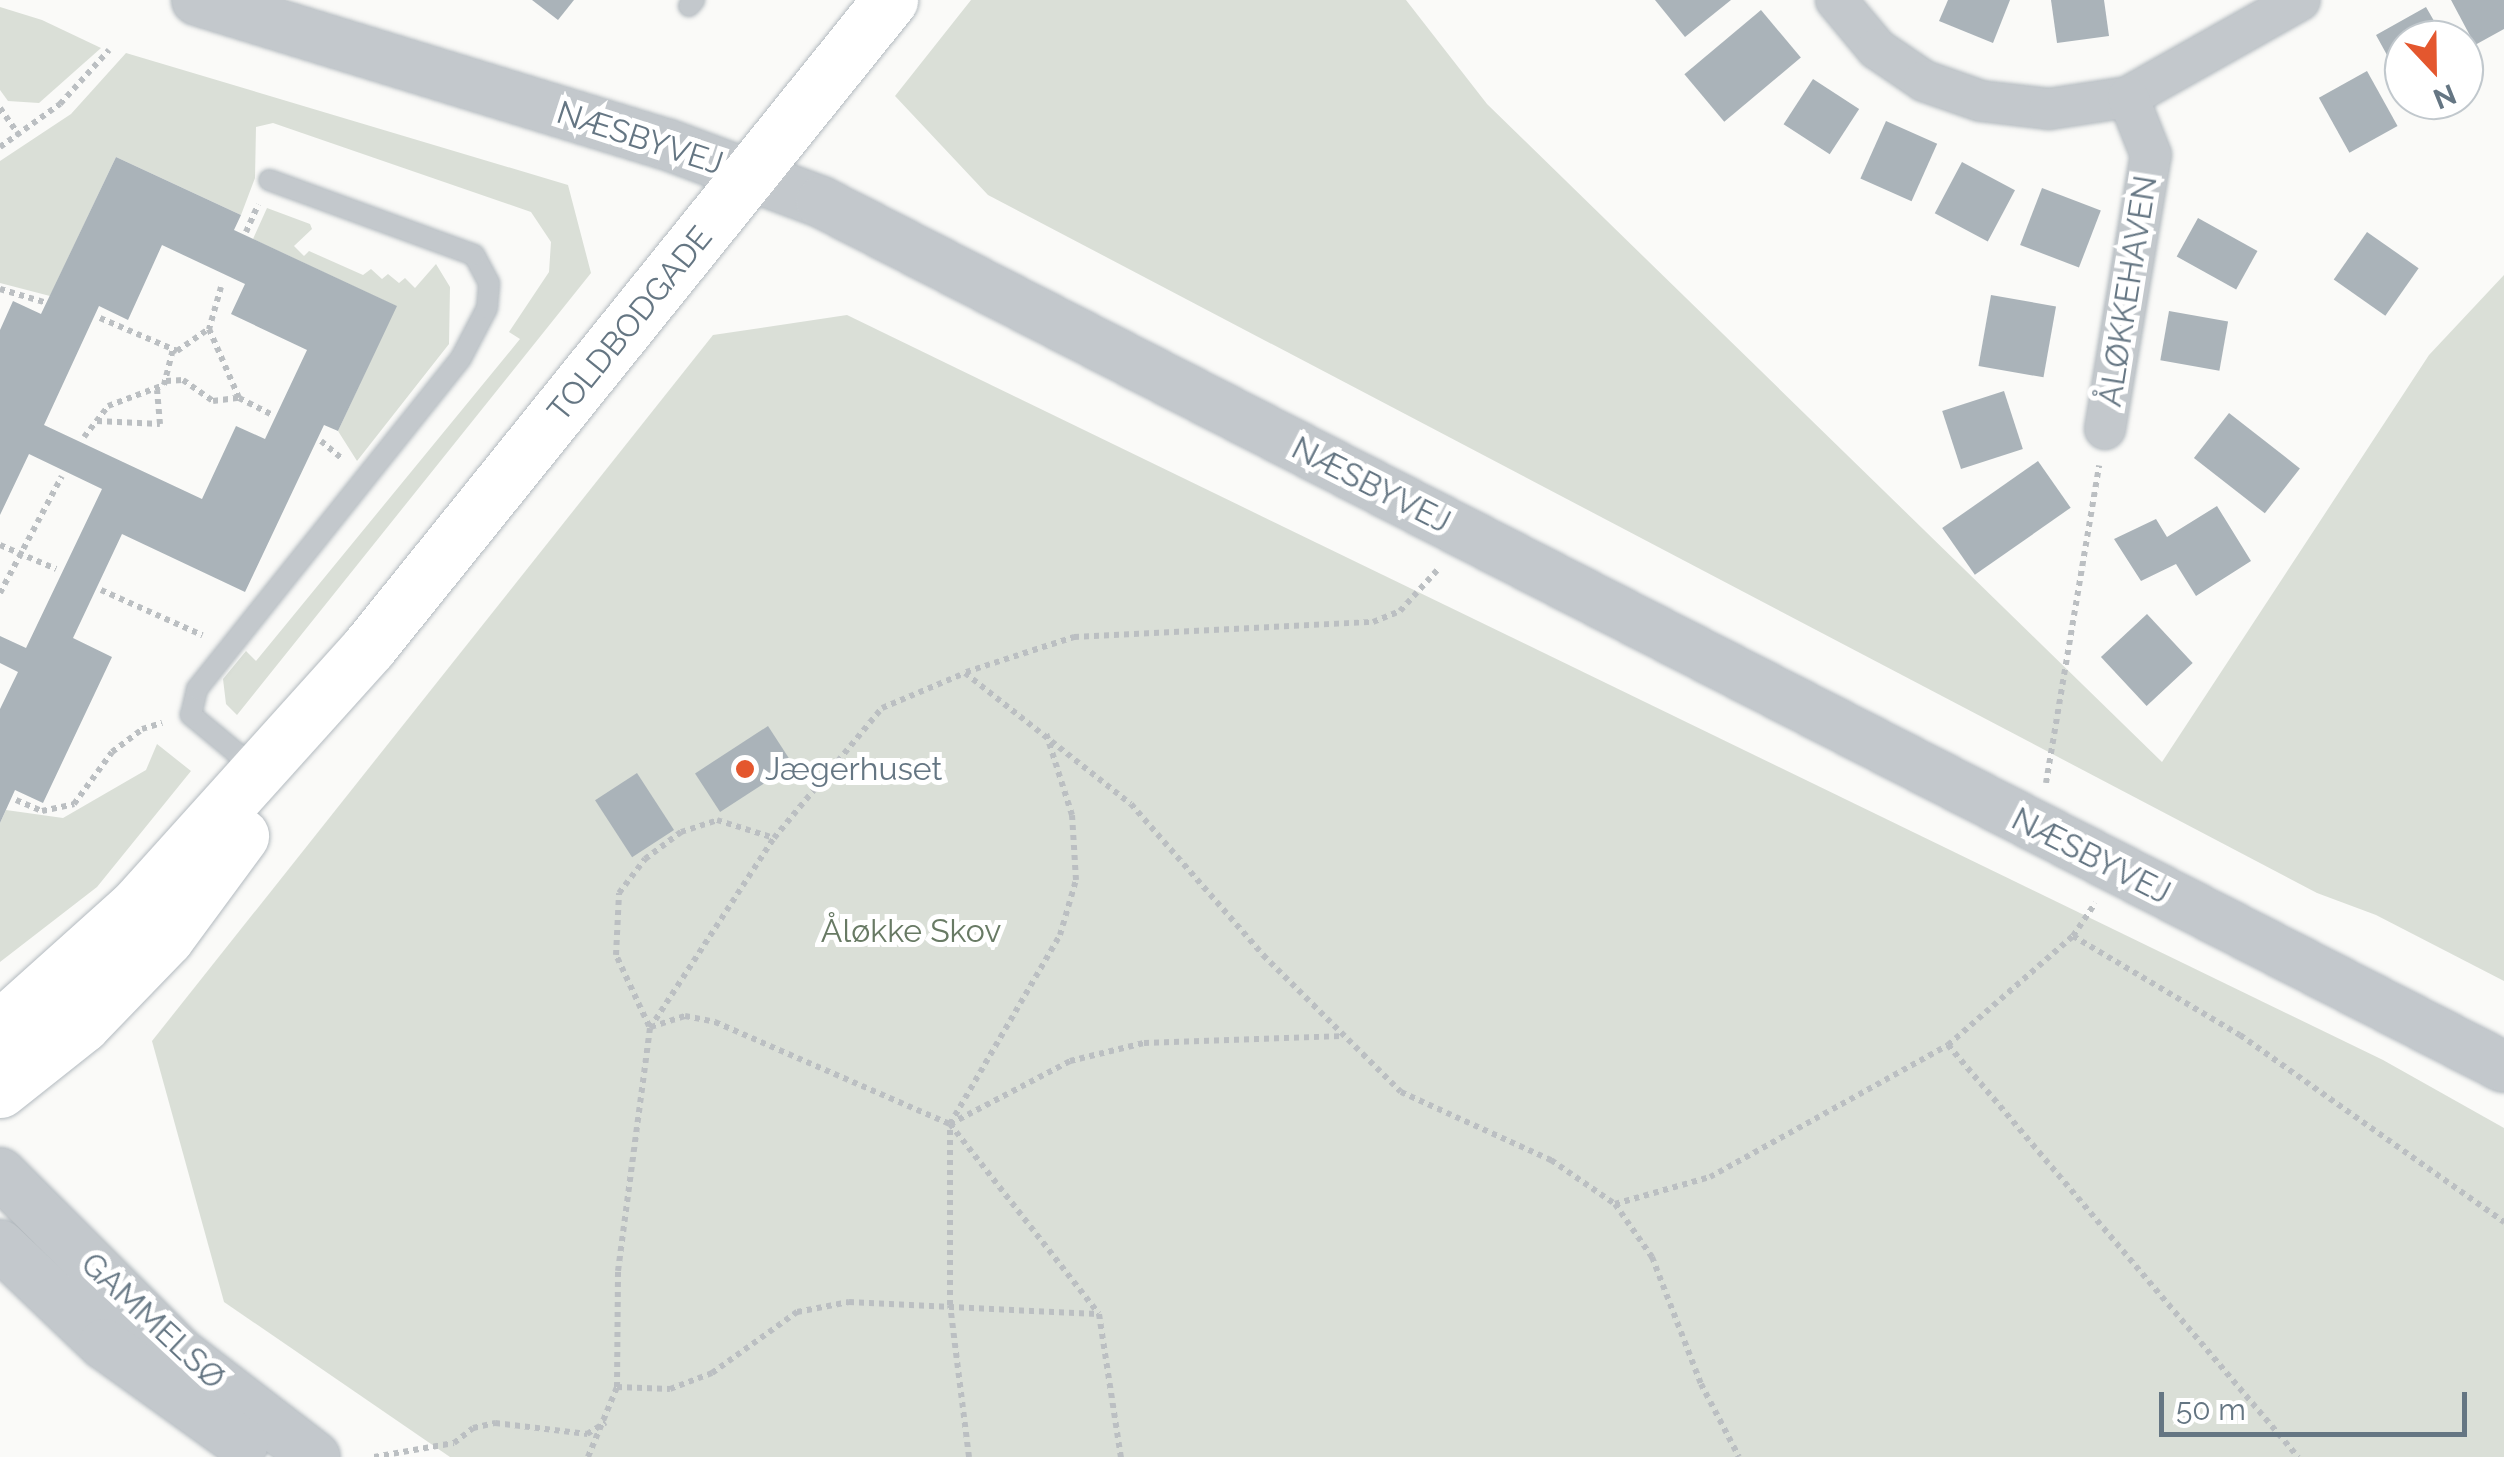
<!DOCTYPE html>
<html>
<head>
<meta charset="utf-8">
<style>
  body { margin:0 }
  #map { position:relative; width:2504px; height:1457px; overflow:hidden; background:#fafaf8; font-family:Raleway,sans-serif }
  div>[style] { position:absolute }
  .green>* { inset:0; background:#dadfd7 }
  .building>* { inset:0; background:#aab3b9; transform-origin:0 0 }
  .path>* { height:6px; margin-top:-3px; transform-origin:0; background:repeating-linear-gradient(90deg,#bbbfc2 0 5px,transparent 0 10px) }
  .roads { filter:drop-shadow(0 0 2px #b3babf) drop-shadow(0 0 2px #b3babf) }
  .service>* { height:20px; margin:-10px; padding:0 10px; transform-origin:10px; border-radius:10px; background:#c3c8cc }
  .minor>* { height:40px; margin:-20px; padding:0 20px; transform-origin:20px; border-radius:20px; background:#c3c8cc }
  .tertiary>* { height:50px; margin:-25px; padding:0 25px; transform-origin:25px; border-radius:25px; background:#c3c8cc }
  .secondary>* { height:55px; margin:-27.5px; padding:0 27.5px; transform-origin:27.5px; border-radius:27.5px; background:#fff }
  .dots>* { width:28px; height:28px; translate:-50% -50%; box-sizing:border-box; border:5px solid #fff; border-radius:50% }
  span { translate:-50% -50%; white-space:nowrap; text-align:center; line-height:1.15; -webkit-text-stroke:10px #fff; paint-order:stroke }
  .street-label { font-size:32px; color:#657683 }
  .poi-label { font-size:32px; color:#657683 }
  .left { translate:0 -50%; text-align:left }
  .park-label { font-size:32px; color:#687a64 }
  .north { position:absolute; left:2384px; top:20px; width:100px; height:100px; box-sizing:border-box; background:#fff; border:2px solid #c1c8cd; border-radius:50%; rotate:158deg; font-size:28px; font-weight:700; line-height:40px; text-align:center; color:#657683 }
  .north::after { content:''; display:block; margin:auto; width:35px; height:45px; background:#e4572e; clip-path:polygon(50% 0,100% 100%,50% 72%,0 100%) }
  .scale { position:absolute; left:2159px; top:1392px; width:308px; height:45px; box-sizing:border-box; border:5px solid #657683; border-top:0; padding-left:12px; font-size:30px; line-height:35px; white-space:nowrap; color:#657683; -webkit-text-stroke:8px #fff; paint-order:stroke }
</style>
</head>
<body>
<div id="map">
  <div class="green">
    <div style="clip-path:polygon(971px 0,1406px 0,1487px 104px,2162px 762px,2429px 355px,2504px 275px,2504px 981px,2376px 915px,2317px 893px,988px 195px,895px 96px)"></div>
    <div style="clip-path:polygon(0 7px,42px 20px,101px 48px,39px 103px,8px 101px,0 90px)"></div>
    <div style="clip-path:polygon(126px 53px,568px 185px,591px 273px,237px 715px,226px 704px,223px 679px,246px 651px,256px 661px,520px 339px,509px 332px,549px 272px,551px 242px,531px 212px,273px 123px,256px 127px,255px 178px,241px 215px,116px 157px,50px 296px,0 283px,0 161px,71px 114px)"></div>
    <div style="clip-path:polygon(267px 208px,310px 224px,312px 229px,294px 246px,304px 256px,309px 251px,363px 275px,371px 269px,382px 279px,388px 274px,399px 283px,405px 278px,415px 288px,436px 264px,450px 287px,449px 344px,357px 461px,338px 431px,396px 306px,253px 239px)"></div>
    <div style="clip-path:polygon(847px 315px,2383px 1060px,2504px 1128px,2504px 1457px,450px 1457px,224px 1302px,152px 1041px,713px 335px)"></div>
    <div style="clip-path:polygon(157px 744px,191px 771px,97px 887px,0 962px,0 823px,6px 810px,63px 818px,146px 770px)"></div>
  </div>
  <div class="building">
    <div style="clip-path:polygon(532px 0,574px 0,558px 20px)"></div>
    <div style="clip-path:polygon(1655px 0,1731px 0,1685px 37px)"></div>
    <div style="clip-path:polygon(1948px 0,2010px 0,1993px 43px,1939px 21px)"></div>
    <div style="clip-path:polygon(2051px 0,2104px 0,2109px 36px,2057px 43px)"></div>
    <div style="clip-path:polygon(2451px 0,2504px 0,2504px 29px,2475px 45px)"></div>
    <div style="clip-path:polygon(2426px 7px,2445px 40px,2404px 40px,2404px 86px,2376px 35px)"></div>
    <div style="left:1761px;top:10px;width:62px;height:100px;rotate:50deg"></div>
    <div style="left:2367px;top:71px;width:63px;height:55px;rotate:61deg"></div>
    <div style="left:1813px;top:79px;width:55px;height:54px;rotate:33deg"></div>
    <div style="left:1886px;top:121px;width:56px;height:63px;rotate:24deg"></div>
    <div style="clip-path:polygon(evenodd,116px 157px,241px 215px,234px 230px,397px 306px,338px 431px,324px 425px,245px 592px,122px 534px,73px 638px,112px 657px,43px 803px,15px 790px,0 823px,0 709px,18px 672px,0 663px,0 636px,26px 648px,102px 489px,29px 454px,0 515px,0 330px,13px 301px,41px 314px,116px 157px,162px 245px,245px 284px,231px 314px,307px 350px,265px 439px,236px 426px,202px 499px,44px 425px,99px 306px,128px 320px,162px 245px)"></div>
    <div style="left:1962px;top:162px;width:60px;height:58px;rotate:28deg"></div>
    <div style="left:2042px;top:188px;width:63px;height:61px;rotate:21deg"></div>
    <div style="left:2198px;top:218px;width:68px;height:44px;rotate:29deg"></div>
    <div style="left:2367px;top:232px;width:63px;height:58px;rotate:35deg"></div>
    <div style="left:1991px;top:295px;width:66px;height:72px;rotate:10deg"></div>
    <div style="left:2169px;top:311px;width:60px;height:50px;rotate:10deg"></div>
    <div style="left:2004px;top:391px;width:61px;height:65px;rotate:72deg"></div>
    <div style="left:2229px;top:413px;width:90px;height:57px;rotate:38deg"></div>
    <div style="left:2038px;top:461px;width:57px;height:117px;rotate:55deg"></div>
    <div style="clip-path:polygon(2217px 506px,2251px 561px,2196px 596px,2176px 564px,2141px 581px,2114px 539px,2156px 519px,2167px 537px)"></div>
    <div style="left:2147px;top:614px;width:67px;height:63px;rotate:47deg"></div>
    <div style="left:768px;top:726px;width:46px;height:87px;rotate:57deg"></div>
    <div style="left:637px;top:773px;width:68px;height:50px;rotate:57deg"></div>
  </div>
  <div class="path">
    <div style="left:0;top:108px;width:33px;rotate:55deg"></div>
    <div style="left:0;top:147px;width:74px;rotate:-35.6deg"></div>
    <div style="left:60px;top:104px;width:73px;rotate:-47.8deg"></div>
    <div style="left:246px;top:232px;width:30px;rotate:-66deg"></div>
    <div style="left:221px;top:287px;width:44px;rotate:105.9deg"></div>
    <div style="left:209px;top:329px;width:75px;rotate:66.5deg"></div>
    <div style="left:239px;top:398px;width:37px;rotate:27deg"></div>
    <div style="left:0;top:289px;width:46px;rotate:16.5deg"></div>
    <div style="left:100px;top:318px;width:84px;rotate:23.2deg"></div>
    <div style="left:177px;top:351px;width:39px;rotate:-35deg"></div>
    <div style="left:166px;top:381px;width:17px;rotate:-3deg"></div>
    <div style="left:183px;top:380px;width:37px;rotate:35deg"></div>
    <div style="left:213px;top:401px;width:26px;rotate:-7deg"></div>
    <div style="left:97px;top:421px;width:63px;rotate:2.7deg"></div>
    <div style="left:160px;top:424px;width:34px;rotate:-95deg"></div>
    <div style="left:84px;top:437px;width:39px;rotate:-52deg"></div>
    <div style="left:108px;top:406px;width:60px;rotate:-20.6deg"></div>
    <div style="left:164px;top:385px;width:36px;rotate:-76deg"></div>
    <div style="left:321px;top:441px;width:26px;rotate:40deg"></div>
    <div style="left:0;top:545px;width:61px;rotate:23.2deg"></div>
    <div style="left:101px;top:590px;width:111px;rotate:24deg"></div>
    <div style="left:0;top:593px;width:132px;rotate:-62.1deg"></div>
    <div style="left:966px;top:672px;width:114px;rotate:-18deg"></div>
    <div style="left:1074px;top:637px;width:299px;rotate:-2.9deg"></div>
    <div style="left:1373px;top:622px;width:29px;rotate:-22deg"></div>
    <div style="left:1400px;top:611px;width:59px;rotate:-47.7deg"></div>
    <div style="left:2046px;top:783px;width:322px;rotate:-80.5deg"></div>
    <div style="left:16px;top:800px;width:28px;rotate:23deg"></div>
    <div style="left:42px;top:811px;width:33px;rotate:-12deg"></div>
    <div style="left:74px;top:804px;width:64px;rotate:-53.8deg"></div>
    <div style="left:112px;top:752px;width:38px;rotate:-37deg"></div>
    <div style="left:142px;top:729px;width:21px;rotate:-17deg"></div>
    <div style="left:2073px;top:936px;width:194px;rotate:30.7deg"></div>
    <div style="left:2240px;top:1035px;width:324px;rotate:35.3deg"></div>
    <div style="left:649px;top:1026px;width:78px;rotate:-114.9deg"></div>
    <div style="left:616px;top:955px;width:62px;rotate:-87.2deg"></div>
    <div style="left:619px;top:893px;width:43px;rotate:-52.6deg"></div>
    <div style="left:645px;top:859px;width:45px;rotate:-36.9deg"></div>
    <div style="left:681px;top:832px;width:38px;rotate:-18deg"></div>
    <div style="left:717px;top:820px;width:60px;rotate:17.5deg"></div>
    <div style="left:651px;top:1027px;width:36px;rotate:-18deg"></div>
    <div style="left:685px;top:1016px;width:31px;rotate:11deg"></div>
    <div style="left:715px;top:1022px;width:256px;rotate:23.5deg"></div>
    <div style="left:950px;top:1124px;width:241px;rotate:51.9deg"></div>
    <div style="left:1099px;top:1314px;width:145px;rotate:81.3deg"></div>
    <div style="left:1948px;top:1045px;width:541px;rotate:49.65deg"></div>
    <div style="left:950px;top:1124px;width:219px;rotate:-59.8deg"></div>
    <div style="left:1060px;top:935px;width:57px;rotate:-73.8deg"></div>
    <div style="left:1076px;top:880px;width:65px;rotate:-93.5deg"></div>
    <div style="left:1072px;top:815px;width:86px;rotate:-107.6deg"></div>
    <div style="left:1615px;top:1204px;width:99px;rotate:-15.9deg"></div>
    <div style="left:1710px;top:1177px;width:272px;rotate:-29deg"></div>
    <div style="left:1948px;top:1045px;width:166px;rotate:-41.1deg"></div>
    <div style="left:2073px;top:936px;width:40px;rotate:-56deg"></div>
    <div style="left:617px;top:1387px;width:53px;rotate:2.2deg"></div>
    <div style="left:670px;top:1389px;width:45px;rotate:-20.9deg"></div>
    <div style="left:712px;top:1373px;width:105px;rotate:-35.7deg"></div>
    <div style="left:797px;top:1312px;width:53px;rotate:-10.9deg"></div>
    <div style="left:849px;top:1302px;width:248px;rotate:2.8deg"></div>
    <div style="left:374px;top:1457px;width:81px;rotate:-9.9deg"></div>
    <div style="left:454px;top:1443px;width:24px;rotate:-38deg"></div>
    <div style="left:473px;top:1428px;width:23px;rotate:-13deg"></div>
    <div style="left:495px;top:1423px;width:93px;rotate:6.8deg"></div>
    <div style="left:587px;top:1434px;width:22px;rotate:-32deg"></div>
    <div style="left:588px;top:1457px;width:76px;rotate:-67.5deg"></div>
    <div style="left:617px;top:1387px;width:116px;rotate:-89.5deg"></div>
    <div style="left:618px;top:1271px;width:245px;rotate:-82.5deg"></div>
    <div style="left:650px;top:1028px;width:227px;rotate:-56.9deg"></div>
    <div style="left:774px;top:838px;width:169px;rotate:-50.3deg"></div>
    <div style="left:882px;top:708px;width:90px;rotate:-22.9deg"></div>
    <div style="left:965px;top:673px;width:211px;rotate:38.3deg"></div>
    <div style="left:1131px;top:804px;width:201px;rotate:48.8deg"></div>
    <div style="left:1263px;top:955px;width:194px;rotate:44.8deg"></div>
    <div style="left:1401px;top:1092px;width:165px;rotate:24.4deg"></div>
    <div style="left:1551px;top:1160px;width:78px;rotate:34.5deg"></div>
    <div style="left:1615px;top:1204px;width:65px;rotate:55.1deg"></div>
    <div style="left:1652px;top:1257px;width:136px;rotate:68.9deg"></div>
    <div style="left:1701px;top:1384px;width:82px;rotate:62.5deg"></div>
    <div style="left:969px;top:1457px;width:153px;rotate:-97.1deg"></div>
    <div style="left:950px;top:1305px;width:181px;rotate:-90deg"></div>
    <div style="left:950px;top:1124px;width:136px;rotate:-27.7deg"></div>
    <div style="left:1070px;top:1061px;width:76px;rotate:-13.7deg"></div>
    <div style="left:1144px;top:1043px;width:197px;rotate:-2deg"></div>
  </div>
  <div class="roads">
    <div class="service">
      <div style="left:689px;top:6px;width:8px;rotate:-50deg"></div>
      <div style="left:256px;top:769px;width:85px;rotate:-140.3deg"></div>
      <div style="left:191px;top:715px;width:27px;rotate:-77deg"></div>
      <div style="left:197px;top:689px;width:423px;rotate:-51.4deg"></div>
      <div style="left:461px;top:358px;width:56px;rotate:-62.5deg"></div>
      <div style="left:487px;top:308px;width:25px;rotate:-85deg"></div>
      <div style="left:489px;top:283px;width:32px;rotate:-118deg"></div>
      <div style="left:474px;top:255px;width:218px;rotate:-159.9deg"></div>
    </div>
    <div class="minor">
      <div style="left:1836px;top:0;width:64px;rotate:50.1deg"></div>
      <div style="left:1877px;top:49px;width:57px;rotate:34.2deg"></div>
      <div style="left:1924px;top:81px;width:60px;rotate:19.3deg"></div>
      <div style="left:1981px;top:101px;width:68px;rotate:6.7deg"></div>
      <div style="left:2049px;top:109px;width:80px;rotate:-8.6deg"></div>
      <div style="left:2128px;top:97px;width:197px;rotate:-29.4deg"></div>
      <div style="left:2105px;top:429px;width:278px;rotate:-80.5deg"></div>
      <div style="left:2151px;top:155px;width:62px;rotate:-111.6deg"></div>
    </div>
    <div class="tertiary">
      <div style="left:197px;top:0;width:491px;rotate:17.1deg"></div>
      <div style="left:666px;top:144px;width:165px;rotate:20.5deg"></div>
      <div style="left:821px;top:202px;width:1892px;rotate:27.2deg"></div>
      <div style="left:0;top:1173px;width:255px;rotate:45deg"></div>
      <div style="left:180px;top:1353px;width:170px;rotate:37.6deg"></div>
      <div style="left:0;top:1245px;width:144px;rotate:43.6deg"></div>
      <div style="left:104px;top:1344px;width:171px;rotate:35.7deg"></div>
    </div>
    <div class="secondary">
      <div style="left:0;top:1028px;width:183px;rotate:-41.9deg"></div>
      <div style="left:136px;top:906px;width:348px;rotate:-48deg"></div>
      <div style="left:369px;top:647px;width:831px;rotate:-51.16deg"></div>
      <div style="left:0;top:1090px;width:105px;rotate:-38.4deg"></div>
      <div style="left:82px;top:1025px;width:121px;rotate:-46deg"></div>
      <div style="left:166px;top:938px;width:127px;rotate:-53.7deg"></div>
    </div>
  </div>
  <div class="dots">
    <div style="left:745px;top:769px;background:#e4572e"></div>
  </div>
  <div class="street-label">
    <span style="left:640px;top:138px;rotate:18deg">NÆSBYVEJ</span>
    <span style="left:2128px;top:291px;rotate:-81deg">ÅLØKKEHAVEN</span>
    <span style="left:630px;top:324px;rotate:-51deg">TOLDBODGADE</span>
    <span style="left:1371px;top:485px;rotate:27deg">NÆSBYVEJ</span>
    <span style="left:2091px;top:856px;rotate:27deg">NÆSBYVEJ</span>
    <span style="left:153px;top:1321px;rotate:43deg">GAMMELSØ</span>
  </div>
  <div class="poi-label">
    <span class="left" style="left:765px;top:769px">Jægerhuset</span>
  </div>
  <div class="park-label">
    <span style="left:911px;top:931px">Åløkke Skov</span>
  </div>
  <div class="north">N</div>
  <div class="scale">50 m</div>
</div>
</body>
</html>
